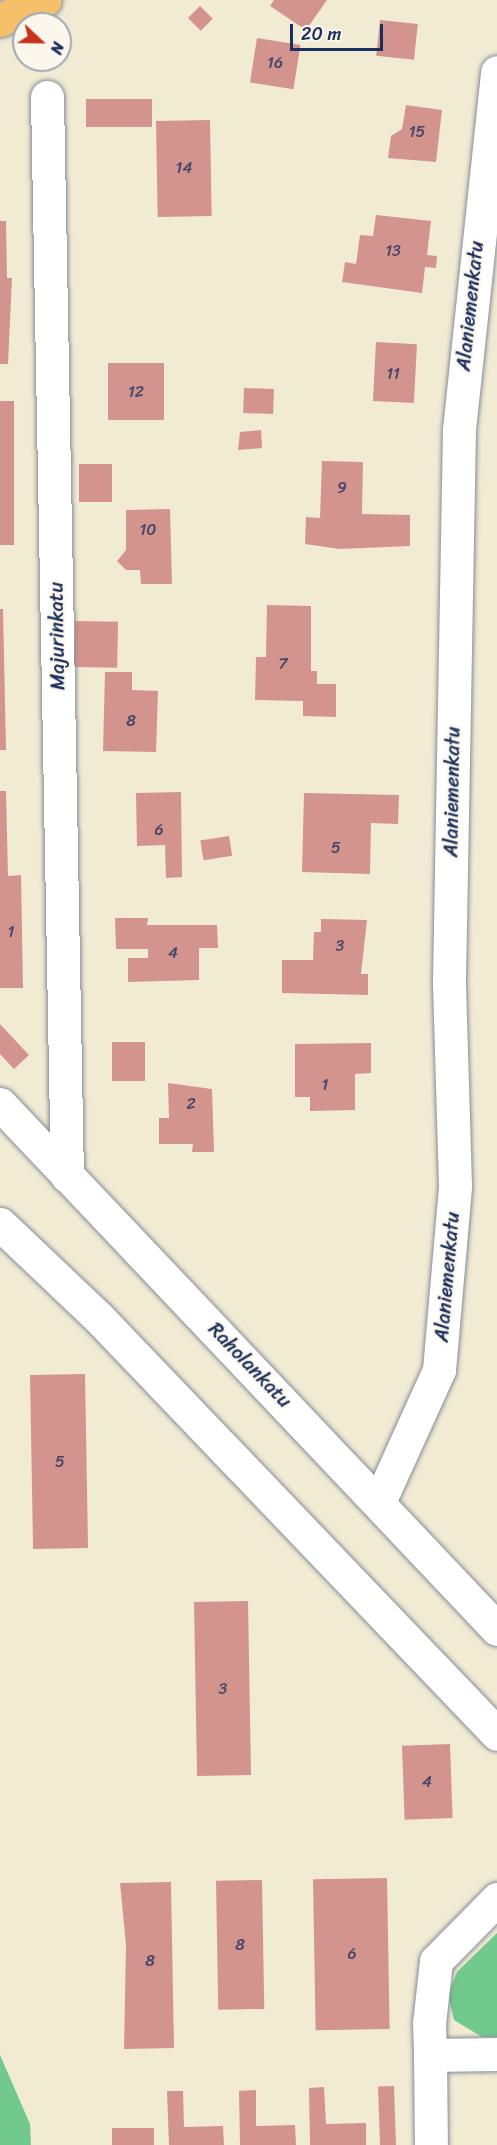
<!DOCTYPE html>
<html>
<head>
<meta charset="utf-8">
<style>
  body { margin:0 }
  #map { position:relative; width:497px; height:2145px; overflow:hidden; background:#f1ebd3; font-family:Sriracha,sans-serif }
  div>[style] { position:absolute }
  .green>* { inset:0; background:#71c98e }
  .building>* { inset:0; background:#d4948e; transform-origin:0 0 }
  .roads { filter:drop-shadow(0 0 2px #868d98) drop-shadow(0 0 2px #868d98) }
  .street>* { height:33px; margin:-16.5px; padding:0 16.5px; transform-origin:16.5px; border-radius:16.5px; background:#fff }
  .highway>* { height:33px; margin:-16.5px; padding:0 16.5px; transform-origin:16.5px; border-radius:16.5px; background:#f6c06b }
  span { translate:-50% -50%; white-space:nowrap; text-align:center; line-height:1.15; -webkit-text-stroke:4.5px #fbf7ec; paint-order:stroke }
  .number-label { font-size:16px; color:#49486a }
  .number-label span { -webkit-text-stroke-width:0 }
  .street-label { font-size:20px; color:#1b2f5e }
  .north { position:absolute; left:12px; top:12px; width:60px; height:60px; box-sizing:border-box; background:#fbf7ec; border:2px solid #a1a7b3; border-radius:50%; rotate:112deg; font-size:16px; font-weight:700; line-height:24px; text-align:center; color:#1b2f5e }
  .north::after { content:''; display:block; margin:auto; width:21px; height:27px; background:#c8321e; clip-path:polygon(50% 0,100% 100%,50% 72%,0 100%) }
  .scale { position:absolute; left:290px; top:24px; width:93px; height:27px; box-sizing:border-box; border:3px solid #1b2f5e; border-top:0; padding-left:8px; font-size:18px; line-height:21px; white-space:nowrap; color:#1b2f5e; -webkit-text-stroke:4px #fbf7ec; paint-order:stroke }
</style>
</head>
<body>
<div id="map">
  <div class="green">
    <div style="clip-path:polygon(497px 1933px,497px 2037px,482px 2037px,454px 2020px,448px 1995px,457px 1972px)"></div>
    <div style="clip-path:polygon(0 2055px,30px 2124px,31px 2145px,0 2145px)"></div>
  </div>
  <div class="building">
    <div style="clip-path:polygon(274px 0,327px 0,306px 30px,270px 6px)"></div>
    <div style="left:200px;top:6px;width:18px;height:17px;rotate:45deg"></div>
    <div style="left:380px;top:20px;width:38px;height:36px;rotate:6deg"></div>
    <div style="left:257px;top:38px;width:44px;height:45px;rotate:9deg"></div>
    <div style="left:86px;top:99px;width:66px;height:28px"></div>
    <div style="clip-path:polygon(406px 105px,442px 110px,436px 162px,388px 158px,391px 136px,402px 129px)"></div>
    <div style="left:210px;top:120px;width:96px;height:54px;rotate:89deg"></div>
    <div style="clip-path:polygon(376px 215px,431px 221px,427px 255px,437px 256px,436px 268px,425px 267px,422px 293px,342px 282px,345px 262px,356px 264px,360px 235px,373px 236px)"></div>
    <div style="clip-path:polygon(0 221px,6px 221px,7px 278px,12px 278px,8px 364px,0 364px)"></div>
    <div style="left:376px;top:342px;width:41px;height:59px;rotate:3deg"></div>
    <div style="left:164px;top:363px;width:57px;height:56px;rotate:90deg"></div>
    <div style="left:244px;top:388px;width:30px;height:25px;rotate:2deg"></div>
    <div style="left:0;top:401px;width:14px;height:144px"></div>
    <div style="clip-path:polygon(261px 430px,262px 448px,238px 450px,240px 432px)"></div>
    <div style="clip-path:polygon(322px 461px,363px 462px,362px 514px,410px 515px,410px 546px,340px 549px,305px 544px,306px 517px,320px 518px)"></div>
    <div style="left:112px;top:464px;width:38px;height:33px;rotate:90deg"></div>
    <div style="clip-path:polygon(170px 509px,172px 584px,141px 584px,140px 570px,126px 570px,117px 561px,126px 550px,126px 510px)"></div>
    <div style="clip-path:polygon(267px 605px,311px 606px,311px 671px,317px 671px,317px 684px,336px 684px,336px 717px,303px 716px,303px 701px,255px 700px,256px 657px,266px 657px)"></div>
    <div style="clip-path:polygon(0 609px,3px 609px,6px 750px,0 750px)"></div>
    <div style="left:75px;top:621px;width:43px;height:46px;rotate:1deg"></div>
    <div style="clip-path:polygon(105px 672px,132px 672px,132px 690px,158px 691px,156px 752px,103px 751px)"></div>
    <div style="clip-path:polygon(0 791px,6px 791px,8px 876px,21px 875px,23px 988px,0 988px)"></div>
    <div style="clip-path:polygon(181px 792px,182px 877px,166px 878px,165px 845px,137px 846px,136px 793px)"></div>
    <div style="clip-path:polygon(304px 793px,399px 795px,398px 824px,371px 823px,370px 874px,302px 872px)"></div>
    <div style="left:229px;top:836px;width:20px;height:29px;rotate:81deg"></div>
    <div style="clip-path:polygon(115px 918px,148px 918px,147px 925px,217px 925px,218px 948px,199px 948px,199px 980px,128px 982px,128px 958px,148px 958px,148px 949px,116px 949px)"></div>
    <div style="clip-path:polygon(321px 919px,367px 920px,361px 974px,368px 974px,368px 995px,282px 993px,282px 960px,313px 960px,314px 932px,321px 932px)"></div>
    <div style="clip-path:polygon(0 1024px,29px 1055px,14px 1069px,0 1054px)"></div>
    <div style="left:145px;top:1042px;width:39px;height:33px;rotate:90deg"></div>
    <div style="clip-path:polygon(371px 1043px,371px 1073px,355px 1074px,355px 1110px,310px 1111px,310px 1097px,295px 1097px,295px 1044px)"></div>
    <div style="clip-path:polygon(168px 1083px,212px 1089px,214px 1152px,192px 1152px,193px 1144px,159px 1144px,159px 1118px,169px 1118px)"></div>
    <div style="left:85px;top:1374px;width:174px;height:55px;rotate:89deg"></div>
    <div style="left:248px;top:1601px;width:174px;height:54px;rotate:89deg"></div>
    <div style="left:450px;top:1744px;width:74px;height:48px;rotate:88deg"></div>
    <div style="left:387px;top:1878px;width:151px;height:74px;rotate:89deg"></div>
    <div style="left:262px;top:1880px;width:129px;height:46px;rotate:89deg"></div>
    <div style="clip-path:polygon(171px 1882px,174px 2048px,124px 2049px,126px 1945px,120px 1883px)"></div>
    <div style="left:394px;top:2086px;width:59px;height:16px;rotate:88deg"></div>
    <div style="clip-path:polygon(324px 2087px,326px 2124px,366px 2123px,366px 2145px,310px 2145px,309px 2088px)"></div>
    <div style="clip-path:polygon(256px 2090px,256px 2126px,295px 2125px,296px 2145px,240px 2145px,239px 2091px)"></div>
    <div style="clip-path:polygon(167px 2091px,183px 2091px,184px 2127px,223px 2126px,224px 2145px,169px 2145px)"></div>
    <div style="left:154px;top:2128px;width:17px;height:42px;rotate:90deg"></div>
  </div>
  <div class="roads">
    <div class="street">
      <div style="left:47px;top:97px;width:1079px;rotate:88.94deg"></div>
      <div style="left:0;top:1104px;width:723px;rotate:46.57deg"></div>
      <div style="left:0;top:1224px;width:135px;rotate:43.5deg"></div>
      <div style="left:98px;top:1317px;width:577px;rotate:46.26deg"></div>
      <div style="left:380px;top:1500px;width:143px;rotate:-65.6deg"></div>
      <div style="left:439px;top:1370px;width:185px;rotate:-85deg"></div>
      <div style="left:455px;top:1186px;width:206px;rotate:-91.7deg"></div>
      <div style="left:449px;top:980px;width:551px;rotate:-88.96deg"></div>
      <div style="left:459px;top:429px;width:359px;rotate:-83.9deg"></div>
      <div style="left:497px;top:1899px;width:87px;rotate:134.5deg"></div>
      <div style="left:436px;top:1961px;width:62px;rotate:96.4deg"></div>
      <div style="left:429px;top:2023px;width:32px;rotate:88deg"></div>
      <div style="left:430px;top:2055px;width:67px;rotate:-0.9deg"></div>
      <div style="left:430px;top:2055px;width:90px;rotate:89.4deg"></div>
    </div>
    <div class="highway">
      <div style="left:0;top:20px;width:49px;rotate:-24deg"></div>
    </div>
  </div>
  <div class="number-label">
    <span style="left:275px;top:63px">16</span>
    <span style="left:417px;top:132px">15</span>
    <span style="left:184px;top:168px">14</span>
    <span style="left:393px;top:251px">13</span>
    <span style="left:393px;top:374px">11</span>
    <span style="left:136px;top:392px">12</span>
    <span style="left:342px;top:488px">9</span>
    <span style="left:148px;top:530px">10</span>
    <span style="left:283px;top:664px">7</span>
    <span style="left:131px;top:721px">8</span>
    <span style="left:159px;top:830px">6</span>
    <span style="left:336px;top:848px">5</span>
    <span style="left:11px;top:932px">1</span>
    <span style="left:340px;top:946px">3</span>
    <span style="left:173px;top:953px">4</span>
    <span style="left:325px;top:1085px">1</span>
    <span style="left:191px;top:1104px">2</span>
    <span style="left:60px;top:1462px">5</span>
    <span style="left:223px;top:1689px">3</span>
    <span style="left:427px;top:1782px">4</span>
    <span style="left:240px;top:1945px">8</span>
    <span style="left:352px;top:1954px">6</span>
    <span style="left:150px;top:1961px">8</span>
  </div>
  <div class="street-label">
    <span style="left:470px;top:306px;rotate:-84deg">Alaniemenkatu</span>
    <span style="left:57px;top:636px;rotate:-91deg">Majurinkatu</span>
    <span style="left:452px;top:792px;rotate:-89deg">Alaniemenkatu</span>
    <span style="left:447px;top:1277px;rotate:-85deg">Alaniemenkatu</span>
    <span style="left:250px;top:1365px;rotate:46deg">Raholankatu</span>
  </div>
  <div class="north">N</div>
  <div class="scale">20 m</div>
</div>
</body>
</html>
